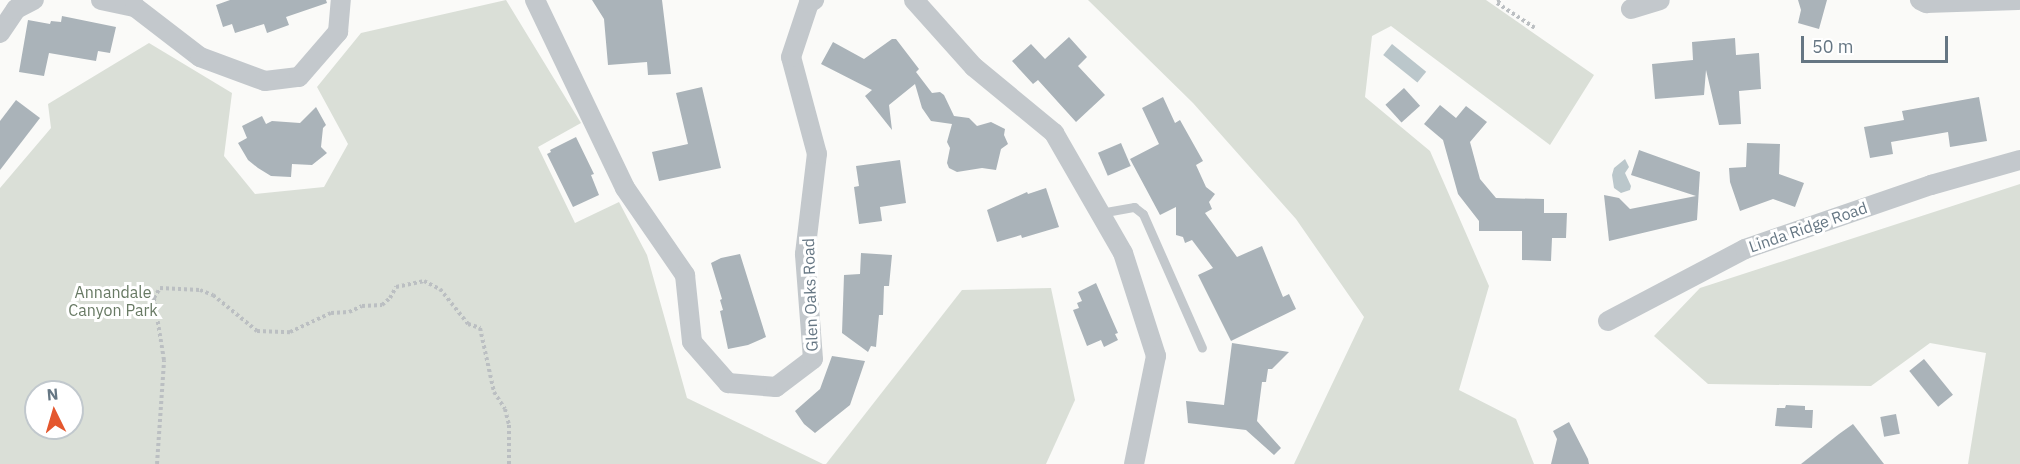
<!DOCTYPE html>
<html>
<head>
<meta charset="utf-8">
<style>
  body { margin:0 }
  #map { position:relative; width:2020px; height:464px; overflow:hidden; background:#fafaf8; font-family:"IBM Plex Sans",sans-serif }
  div>[style] { position:absolute }
  .green>* { inset:0; background:#dadfd7 }
  .water>* { inset:0; background:#bbc7cb; transform-origin:0 0 }
  .building>* { inset:0; background:#aab3b9; transform-origin:0 0 }
  .path>* { height:4px; margin-top:-2px; transform-origin:0; background:repeating-linear-gradient(90deg,#bbbfc2 0 3px,transparent 0 6px) }
  .lane>* { height:9px; margin:-4.5px; padding:0 4.5px; transform-origin:4.5px; border-radius:4.5px; background:#c3c8cc }
  .street>* { height:20px; margin:-10px; padding:0 10px; transform-origin:10px; border-radius:10px; background:#c3c8cc }
  span { translate:-50% -50%; white-space:nowrap; text-align:center; line-height:1.15; -webkit-text-stroke:6px #fff; paint-order:stroke }
  .street-label { font-size:16px; color:#657683 }
  .park-label { font-size:16px; color:#687a64 }
  .north { position:absolute; left:24px; top:380px; width:60px; height:60px; box-sizing:border-box; background:#fff; border:2px solid #c1c8cd; border-radius:50%; rotate:355deg; font-size:16px; font-weight:700; line-height:24px; text-align:center; color:#657683 }
  .north::after { content:''; display:block; margin:auto; width:21px; height:27px; background:#e4572e; clip-path:polygon(50% 0,100% 100%,50% 72%,0 100%) }
  .scale { position:absolute; left:1801px; top:36px; width:147px; height:27px; box-sizing:border-box; border:3px solid #657683; border-top:0; padding-left:8px; font-size:18px; line-height:21px; white-space:nowrap; color:#657683; -webkit-text-stroke:4px #fff; paint-order:stroke }
</style>
</head>
<body>
<div id="map">
  <div class="green">
    <div style="clip-path:polygon(evenodd,506px 0,581px 123px,538px 147px,575px 223px,619px 202px,647px 255px,687px 398px,823px 464px,0 464px,0 188px,51px 128px,48px 104px,149px 43px,232px 93px,224px 156px,255px 194px,324px 187px,348px 144px,317px 87px,361px 33px,506px 0,36px 392px,72px 392px,72px 428px,36px 428px,36px 392px)"></div>
    <div style="clip-path:polygon(1088px 0,1486px 0,1594px 75px,1550px 145px,1391px 26px,1372px 36px,1365px 97px,1430px 151px,1489px 286px,1459px 390px,1516px 419px,1534px 464px,1294px 464px,1364px 317px,1296px 219px,1193px 103px)"></div>
    <div style="clip-path:polygon(2020px 184px,2020px 464px,1968px 464px,1986px 353px,1930px 343px,1871px 386px,1708px 384px,1654px 336px,1700px 288px)"></div>
    <div style="clip-path:polygon(1051px 288px,1075px 400px,1046px 464px,826px 464px,962px 290px)"></div>
  </div>
  <div class="water">
    <div style="left:1392px;top:44px;width:44px;height:14px;rotate:39deg"></div>
    <div style="clip-path:polygon(1625px 159px,1629px 167px,1625px 173px,1631px 186px,1630px 190px,1621px 193px,1614px 188px,1612px 175px,1614px 168px)"></div>
  </div>
  <div class="building">
    <div style="clip-path:polygon(230px 0,326px 0,327px 3px,286px 17px,289px 25px,267px 33px,264px 24px,235px 33px,232px 24px,223px 27px,216px 5px)"></div>
    <div style="clip-path:polygon(592px 0,662px 0,671px 74px,648px 75px,647px 62px,608px 65px,604px 19px)"></div>
    <div style="clip-path:polygon(1798px 0,1827px 0,1819px 29px,1798px 23px,1801px 10px)"></div>
    <div style="clip-path:polygon(62px 16px,116px 27px,110px 53px,98px 51px,96px 61px,49px 53px,44px 76px,19px 72px,28px 20px,50px 24px,51px 21px,61px 22px)"></div>
    <div style="clip-path:polygon(1069px 37px,1087px 57px,1078px 66px,1105px 95px,1076px 122px,1038px 80px,1033px 84px,1012px 61px,1031px 44px,1045px 59px)"></div>
    <div style="clip-path:polygon(1735px 38px,1736px 55px,1759px 53px,1761px 89px,1739px 91px,1741px 124px,1719px 125px,1706px 70px,1704px 95px,1655px 99px,1652px 64px,1693px 60px,1692px 42px)"></div>
    <div style="clip-path:polygon(892px 39px,896px 39px,919px 69px,916px 72px,932px 93px,940px 92px,944px 95px,954px 116px,969px 118px,977px 126px,991px 122px,1005px 129px,1004px 135px,1008px 144px,1001px 149px,996px 170px,982px 168px,957px 172px,949px 168px,947px 163px,950px 148px,947px 142px,952px 124px,931px 121px,922px 108px,915px 84px,889px 105px,892px 130px,865px 96px,872px 90px,821px 64px,833px 42px,864px 59px)"></div>
    <div style="clip-path:polygon(702px 87px,721px 168px,659px 181px,652px 152px,688px 144px,676px 93px)"></div>
    <div style="left:1404px;top:88px;width:24px;height:25px;rotate:48deg"></div>
    <div style="clip-path:polygon(1163px 97px,1175px 123px,1180px 120px,1203px 161px,1196px 165px,1206px 187px,1215px 194px,1209px 202px,1212px 209px,1205px 213px,1237px 257px,1262px 246px,1283px 297px,1289px 294px,1296px 309px,1231px 341px,1198px 275px,1213px 268px,1192px 240px,1185px 243px,1183px 237px,1176px 235px,1176px 207px,1160px 215px,1130px 159px,1159px 144px,1142px 108px)"></div>
    <div style="clip-path:polygon(1979px 97px,1987px 141px,1950px 147px,1948px 132px,1891px 142px,1893px 154px,1870px 158px,1864px 127px,1904px 120px,1902px 111px)"></div>
    <div style="clip-path:polygon(16px 100px,40px 118px,0 170px,0 121px)"></div>
    <div style="clip-path:polygon(1440px 105px,1456px 118px,1466px 106px,1487px 122px,1470px 142px,1480px 179px,1496px 198px,1544px 199px,1544px 213px,1567px 213px,1566px 238px,1552px 238px,1551px 261px,1522px 260px,1522px 231px,1479px 231px,1479px 221px,1458px 194px,1443px 140px,1424px 124px)"></div>
    <div style="clip-path:polygon(316px 107px,326px 125px,323px 128px,321px 147px,327px 153px,312px 165px,292px 164px,291px 177px,271px 176px,258px 168px,248px 160px,238px 143px,247px 138px,242px 126px,262px 116px,266px 124px,272px 121px,300px 123px)"></div>
    <div style="clip-path:polygon(576px 137px,594px 174px,591px 175px,599px 195px,573px 207px,547px 154px,551px 152px,550px 150px)"></div>
    <div style="left:1121px;top:143px;width:25px;height:25px;rotate:67deg"></div>
    <div style="clip-path:polygon(1747px 143px,1780px 144px,1779px 174px,1804px 183px,1795px 207px,1773px 199px,1740px 211px,1730px 182px,1729px 168px,1746px 167px)"></div>
    <div style="clip-path:polygon(1639px 150px,1700px 172px,1697px 220px,1609px 241px,1604px 195px,1619px 198px,1630px 209px,1696px 196px,1631px 175px)"></div>
    <div style="clip-path:polygon(900px 160px,906px 203px,880px 207px,882px 221px,859px 224px,854px 187px,859px 186px,856px 166px)"></div>
    <div style="clip-path:polygon(1046px 188px,1059px 227px,1022px 238px,1021px 235px,997px 242px,987px 210px,1027px 192px,1028px 194px)"></div>
    <div style="clip-path:polygon(861px 253px,892px 255px,889px 286px,884px 286px,883px 315px,879px 315px,876px 347px,871px 346px,868px 352px,842px 333px,844px 275px,860px 274px)"></div>
    <div style="clip-path:polygon(740px 254px,766px 337px,748px 345px,728px 349px,720px 311px,723px 310px,720px 300px,722px 299px,711px 263px,721px 258px)"></div>
    <div style="clip-path:polygon(1096px 283px,1118px 333px,1115px 334px,1118px 340px,1104px 347px,1101px 340px,1087px 346px,1073px 310px,1079px 308px,1077px 303px,1082px 301px,1078px 292px)"></div>
    <div style="clip-path:polygon(1232px 343px,1289px 352px,1272px 369px,1268px 369px,1266px 382px,1262px 382px,1257px 421px,1281px 448px,1274px 455px,1246px 430px,1188px 423px,1186px 401px,1224px 405px)"></div>
    <div style="clip-path:polygon(832px 356px,865px 361px,850px 405px,815px 433px,804px 424px,795px 411px,820px 389px)"></div>
    <div style="left:1924px;top:359px;width:46px;height:19px;rotate:51deg"></div>
    <div style="clip-path:polygon(1786px 405px,1805px 406px,1805px 410px,1813px 410px,1812px 428px,1775px 426px,1777px 408px,1785px 408px)"></div>
    <div style="left:1896px;top:414px;width:20px;height:16px;rotate:79deg"></div>
    <div style="clip-path:polygon(1569px 422px,1588px 459px,1589px 464px,1551px 464px,1557px 439px,1553px 431px)"></div>
    <div style="clip-path:polygon(1853px 424px,1884px 464px,1801px 464px,1839px 434px)"></div>
  </div>
  <div class="path">
    <div style="left:1500px;top:0;width:4px;rotate:135deg"></div>
    <div style="left:1497px;top:3px;width:45px;rotate:33.3deg"></div>
    <div style="left:157px;top:464px;width:104px;rotate:-86.1deg"></div>
    <div style="left:164px;top:360px;width:63px;rotate:-99.2deg"></div>
    <div style="left:154px;top:298px;width:12px;rotate:-59deg"></div>
    <div style="left:160px;top:288px;width:40px;rotate:2.9deg"></div>
    <div style="left:200px;top:290px;width:14px;rotate:21deg"></div>
    <div style="left:213px;top:295px;width:57px;rotate:39.3deg"></div>
    <div style="left:257px;top:331px;width:33px;rotate:2deg"></div>
    <div style="left:290px;top:332px;width:45px;rotate:-24.9deg"></div>
    <div style="left:331px;top:313px;width:18px;rotate:-3deg"></div>
    <div style="left:349px;top:312px;width:14px;rotate:-25deg"></div>
    <div style="left:362px;top:306px;width:20px;rotate:-3deg"></div>
    <div style="left:382px;top:305px;width:11px;rotate:-41deg"></div>
    <div style="left:390px;top:298px;width:13px;rotate:-61deg"></div>
    <div style="left:396px;top:287px;width:29px;rotate:-12deg"></div>
    <div style="left:424px;top:281px;width:18px;rotate:27deg"></div>
    <div style="left:440px;top:289px;width:45px;rotate:51.3deg"></div>
    <div style="left:468px;top:324px;width:13px;rotate:18deg"></div>
    <div style="left:480px;top:328px;width:66px;rotate:77.7deg"></div>
    <div style="left:494px;top:392px;width:20px;rotate:57deg"></div>
    <div style="left:505px;top:409px;width:16px;rotate:76deg"></div>
    <div style="left:509px;top:425px;width:39px;rotate:90deg"></div>
  </div>
  <div class="lane">
    <div style="left:1100px;top:213px;width:35px;rotate:-10deg"></div>
    <div style="left:1134px;top:207px;width:11px;rotate:38deg"></div>
    <div style="left:1143px;top:214px;width:146px;rotate:66.2deg"></div>
  </div>
  <div class="street">
    <div style="left:101px;top:0;width:35px;rotate:12deg"></div>
    <div style="left:135px;top:7px;width:82px;rotate:37.6deg"></div>
    <div style="left:200px;top:57px;width:69px;rotate:20.3deg"></div>
    <div style="left:265px;top:81px;width:34px;rotate:-7deg"></div>
    <div style="left:299px;top:77px;width:60px;rotate:-49.1deg"></div>
    <div style="left:338px;top:32px;width:32px;rotate:-85deg"></div>
    <div style="left:535px;top:0;width:208px;rotate:64.4deg"></div>
    <div style="left:625px;top:188px;width:106px;rotate:55.4deg"></div>
    <div style="left:685px;top:275px;width:67px;rotate:84deg"></div>
    <div style="left:692px;top:342px;width:55px;rotate:48.7deg"></div>
    <div style="left:728px;top:383px;width:48px;rotate:4.8deg"></div>
    <div style="left:776px;top:387px;width:46px;rotate:-37.1deg"></div>
    <div style="left:813px;top:359px;width:105px;rotate:-94.4deg"></div>
    <div style="left:805px;top:254px;width:101px;rotate:-83.2deg"></div>
    <div style="left:817px;top:154px;width:100px;rotate:-105deg"></div>
    <div style="left:791px;top:57px;width:57px;rotate:-71.6deg"></div>
    <div style="left:809px;top:3px;width:6px;rotate:-31deg"></div>
    <div style="left:914px;top:0;width:90px;rotate:48.2deg"></div>
    <div style="left:974px;top:67px;width:104px;rotate:39.5deg"></div>
    <div style="left:1054px;top:133px;width:138px;rotate:60.1deg"></div>
    <div style="left:1123px;top:253px;width:108px;rotate:72.2deg"></div>
    <div style="left:1156px;top:356px;width:110px;rotate:101.5deg"></div>
    <div style="left:1920px;top:0;width:7px;rotate:27deg"></div>
    <div style="left:1926px;top:3px;width:92px;rotate:-1.9deg"></div>
    <div style="left:1631px;top:9px;width:30px;rotate:-17deg"></div>
    <div style="left:0;top:33px;width:29px;rotate:-56deg"></div>
    <div style="left:16px;top:9px;width:20px;rotate:-27deg"></div>
    <div style="left:1608px;top:321px;width:155px;rotate:-27.7deg"></div>
    <div style="left:1745px;top:249px;width:197px;rotate:-19deg"></div>
    <div style="left:1931px;top:185px;width:92px;rotate:-15.7deg"></div>
  </div>
  <div class="street-label">
    <span style="left:1808px;top:227px;rotate:-19deg">Linda Ridge Road</span>
    <span style="left:810px;top:295px;rotate:-92deg">Glen Oaks Road</span>
  </div>
  <div class="park-label">
    <span style="left:113px;top:301px">Annandale<br>Canyon Park</span>
  </div>
  <div class="north">N</div>
  <div class="scale">50 m</div>
</div>
</body>
</html>
